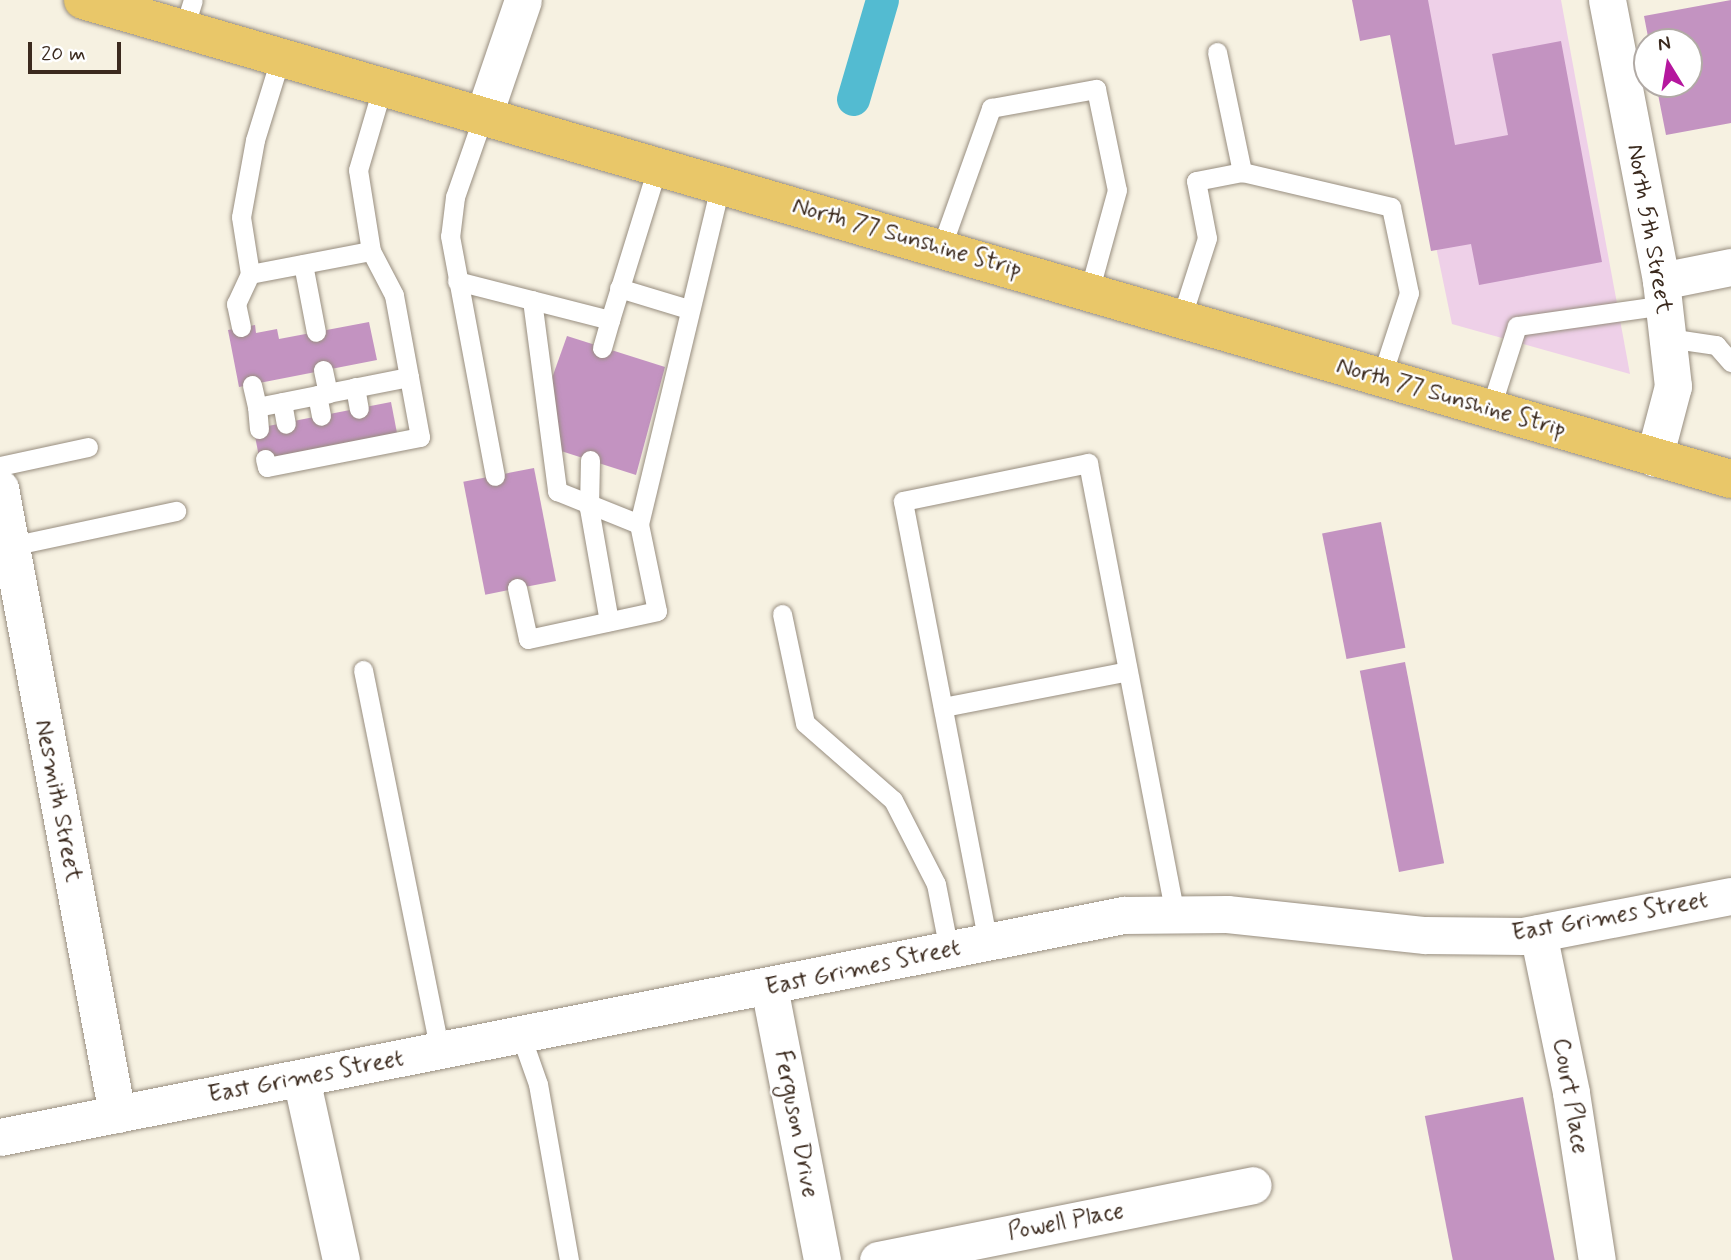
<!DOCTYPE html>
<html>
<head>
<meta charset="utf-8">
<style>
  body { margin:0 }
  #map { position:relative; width:1731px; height:1260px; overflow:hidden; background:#f6f1e1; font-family:Mynerve,sans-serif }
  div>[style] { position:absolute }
  .built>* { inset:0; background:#eed0e8 }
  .canal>* { height:33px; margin:-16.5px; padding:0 16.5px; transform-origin:16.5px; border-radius:16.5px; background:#53bbd1 }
  .building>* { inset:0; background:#c393c1; transform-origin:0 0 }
  .roads { filter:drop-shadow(0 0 2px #988e80) drop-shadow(0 0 2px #988e80) }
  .service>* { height:19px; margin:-9.5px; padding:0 9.5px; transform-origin:9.5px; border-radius:9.5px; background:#fff }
  .minor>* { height:37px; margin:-18.5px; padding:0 18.5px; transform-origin:18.5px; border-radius:18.5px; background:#fff }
  .primary>* { height:38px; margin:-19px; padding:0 19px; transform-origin:19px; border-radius:19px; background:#e9c769 }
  span { translate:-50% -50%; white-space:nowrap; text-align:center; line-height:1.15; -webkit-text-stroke:5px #fff; paint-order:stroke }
  .street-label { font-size:24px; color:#3b2a1e }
  .north { position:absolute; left:1633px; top:28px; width:70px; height:70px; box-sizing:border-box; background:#fff; border:2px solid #b1aaa5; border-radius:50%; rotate:349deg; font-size:19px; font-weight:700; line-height:28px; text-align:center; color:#3b2a1e }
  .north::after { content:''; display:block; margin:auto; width:24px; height:32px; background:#b5179e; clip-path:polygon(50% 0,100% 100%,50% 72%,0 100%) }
  .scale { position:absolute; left:28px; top:42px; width:93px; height:32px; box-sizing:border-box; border:4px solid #3b2a1e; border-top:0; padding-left:9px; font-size:21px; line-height:24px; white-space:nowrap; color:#3b2a1e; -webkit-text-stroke:5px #fff; paint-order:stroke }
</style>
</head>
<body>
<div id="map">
  <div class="built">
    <div style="clip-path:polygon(1385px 0,1561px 0,1630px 374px,1452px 324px)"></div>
  </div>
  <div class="canal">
    <div style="left:853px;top:99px;width:103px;rotate:-73.7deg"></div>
  </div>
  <div class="building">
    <div style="clip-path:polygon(1352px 0,1428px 0,1455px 145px,1508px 135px,1492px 54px,1561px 41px,1602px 262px,1479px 285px,1471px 244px,1431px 251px,1390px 35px,1360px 41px)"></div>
    <div style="clip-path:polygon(1731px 0,1731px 123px,1666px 135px,1656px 84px,1689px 84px,1689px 42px,1649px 42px,1644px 16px)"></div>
    <div style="clip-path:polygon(369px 322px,377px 360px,239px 387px,228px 330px,255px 325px,256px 333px,277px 329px,279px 339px)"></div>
    <div style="clip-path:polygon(567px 336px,665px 367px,636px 475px,561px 451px,552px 378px)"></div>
    <div style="left:391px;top:402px;width:32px;height:140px;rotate:79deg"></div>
    <div style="left:534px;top:468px;width:115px;height:72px;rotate:79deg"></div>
    <div style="left:1381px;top:522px;width:128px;height:60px;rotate:79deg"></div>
    <div style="left:1405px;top:662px;width:205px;height:46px;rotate:79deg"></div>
    <div style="left:1523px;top:1097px;width:166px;height:100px;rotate:79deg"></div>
  </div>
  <div class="roads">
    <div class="service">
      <div style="left:184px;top:29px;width:30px;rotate:-73deg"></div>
      <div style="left:1217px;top:52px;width:123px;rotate:78.2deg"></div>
      <div style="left:281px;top:56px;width:88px;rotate:107.2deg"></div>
      <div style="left:255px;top:140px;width:78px;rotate:100.3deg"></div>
      <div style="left:241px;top:217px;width:58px;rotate:81deg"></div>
      <div style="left:250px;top:274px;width:123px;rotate:-10.8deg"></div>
      <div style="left:371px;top:251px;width:82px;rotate:-99.1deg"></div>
      <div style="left:358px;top:170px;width:89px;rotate:-73.6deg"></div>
      <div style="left:484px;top:114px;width:88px;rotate:109.3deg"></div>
      <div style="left:455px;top:197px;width:39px;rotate:97deg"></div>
      <div style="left:450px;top:236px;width:244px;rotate:79.4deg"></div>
      <div style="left:941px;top:248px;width:149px;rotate:-70.3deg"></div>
      <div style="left:991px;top:108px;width:107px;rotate:-10.3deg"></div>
      <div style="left:1096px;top:89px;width:103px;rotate:78.3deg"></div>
      <div style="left:1117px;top:190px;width:106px;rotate:105.4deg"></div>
      <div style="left:303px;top:264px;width:69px;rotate:79.2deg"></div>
      <div style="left:457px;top:281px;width:158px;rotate:14.3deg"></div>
      <div style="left:610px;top:320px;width:162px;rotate:-72.8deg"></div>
      <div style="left:619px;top:288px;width:72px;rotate:16.9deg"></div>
      <div style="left:532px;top:300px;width:193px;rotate:82.5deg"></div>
      <div style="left:557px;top:491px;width:88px;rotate:21.9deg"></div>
      <div style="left:1181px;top:319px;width:85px;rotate:-72.2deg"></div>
      <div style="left:1207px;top:238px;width:58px;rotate:-100.9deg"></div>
      <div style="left:1196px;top:181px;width:47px;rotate:-11.1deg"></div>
      <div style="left:1242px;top:172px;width:153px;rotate:13.2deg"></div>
      <div style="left:1391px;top:207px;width:88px;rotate:78.2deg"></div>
      <div style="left:1409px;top:293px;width:89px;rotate:108.2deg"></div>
      <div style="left:241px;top:327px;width:24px;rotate:-102deg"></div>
      <div style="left:236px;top:304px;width:33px;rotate:-65deg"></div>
      <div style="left:1668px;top:338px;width:49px;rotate:8.3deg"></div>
      <div style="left:1716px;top:345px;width:23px;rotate:49deg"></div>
      <div style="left:602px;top:348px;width:29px;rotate:-74deg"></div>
      <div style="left:323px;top:370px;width:24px;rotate:78deg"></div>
      <div style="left:252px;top:385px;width:23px;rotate:77deg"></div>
      <div style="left:355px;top:387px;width:22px;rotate:80deg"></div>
      <div style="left:317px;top:395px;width:21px;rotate:79deg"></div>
      <div style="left:282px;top:402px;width:22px;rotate:80deg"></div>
      <div style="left:1490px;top:410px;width:88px;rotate:-72.2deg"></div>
      <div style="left:1517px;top:326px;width:148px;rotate:-8.1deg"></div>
      <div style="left:259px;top:429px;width:22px;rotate:-95deg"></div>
      <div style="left:257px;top:407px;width:155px;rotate:-11.2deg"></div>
      <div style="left:409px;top:377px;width:83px;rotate:-100.4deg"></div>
      <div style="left:394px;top:295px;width:50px;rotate:-117.6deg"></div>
      <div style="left:265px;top:459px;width:8px;rotate:76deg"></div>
      <div style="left:267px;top:467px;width:156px;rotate:-11.1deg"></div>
      <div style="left:420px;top:437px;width:61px;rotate:-100.4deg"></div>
      <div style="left:590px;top:460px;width:48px;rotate:91.2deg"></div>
      <div style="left:589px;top:508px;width:115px;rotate:80deg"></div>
      <div style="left:0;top:466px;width:90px;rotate:-12.2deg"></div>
      <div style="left:11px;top:546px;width:169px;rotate:-12deg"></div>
      <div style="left:517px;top:588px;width:52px;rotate:77.8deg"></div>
      <div style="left:528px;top:639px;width:132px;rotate:-12.2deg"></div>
      <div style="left:657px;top:611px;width:89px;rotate:-101.7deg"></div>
      <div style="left:639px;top:524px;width:351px;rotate:-76.5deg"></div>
      <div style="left:782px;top:614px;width:111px;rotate:78.1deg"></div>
      <div style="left:805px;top:723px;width:117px;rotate:41.2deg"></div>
      <div style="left:893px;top:800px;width:94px;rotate:62.9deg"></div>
      <div style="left:936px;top:884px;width:67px;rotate:78.9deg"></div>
      <div style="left:363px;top:670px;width:389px;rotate:78.6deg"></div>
      <div style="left:943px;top:707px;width:188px;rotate:-11deg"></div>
      <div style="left:988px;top:943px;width:450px;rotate:-100.9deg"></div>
      <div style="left:903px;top:501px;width:189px;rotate:-11.6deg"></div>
      <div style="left:1088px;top:463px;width:459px;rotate:79.1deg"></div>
      <div style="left:521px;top:1036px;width:51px;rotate:70.5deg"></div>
      <div style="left:538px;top:1084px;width:179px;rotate:80deg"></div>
    </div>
    <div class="minor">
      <div style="left:1607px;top:0;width:286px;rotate:79.1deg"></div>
      <div style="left:1661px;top:281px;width:106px;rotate:83.5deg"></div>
      <div style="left:1673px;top:386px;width:74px;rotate:104.8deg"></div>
      <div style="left:484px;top:114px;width:120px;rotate:-71.1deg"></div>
      <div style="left:1661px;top:281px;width:71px;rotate:-11.3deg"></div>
      <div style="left:0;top:488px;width:637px;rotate:79.41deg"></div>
      <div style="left:1538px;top:933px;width:163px;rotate:78.3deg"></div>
      <div style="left:1571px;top:1093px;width:169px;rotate:81.2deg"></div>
      <div style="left:769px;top:987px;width:278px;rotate:79deg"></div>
      <div style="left:301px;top:1078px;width:186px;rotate:77.6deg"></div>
      <div style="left:0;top:1137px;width:1145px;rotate:-11.18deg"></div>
      <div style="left:1123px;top:915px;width:104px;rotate:-0.6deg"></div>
      <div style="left:1227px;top:914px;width:199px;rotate:6.1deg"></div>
      <div style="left:1425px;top:935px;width:98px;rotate:0.6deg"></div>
      <div style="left:1523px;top:936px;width:212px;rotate:-10.9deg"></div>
      <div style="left:878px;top:1260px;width:382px;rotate:-11.3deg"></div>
    </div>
    <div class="primary">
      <div style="left:83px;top:0;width:1716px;rotate:16.21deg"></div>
    </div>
  </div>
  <div class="street-label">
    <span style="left:1649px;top:229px;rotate:80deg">North 5th Street</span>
    <span style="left:907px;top:238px;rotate:16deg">North 77 Sunshine Strip</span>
    <span style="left:1451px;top:398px;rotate:16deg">North 77 Sunshine Strip</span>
    <span style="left:58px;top:801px;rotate:79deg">Nesmith Street</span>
    <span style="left:1610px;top:917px;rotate:-10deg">East Grimes Street</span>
    <span style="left:863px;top:968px;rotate:-12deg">East Grimes Street</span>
    <span style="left:306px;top:1077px;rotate:-11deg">East Grimes Street</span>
    <span style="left:1570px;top:1096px;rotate:80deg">Court Place</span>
    <span style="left:796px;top:1124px;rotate:79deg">Ferguson Drive</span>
    <span style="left:1066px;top:1222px;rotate:-11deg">Powell Place</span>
  </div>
  <div class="north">N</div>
  <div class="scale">20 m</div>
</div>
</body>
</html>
